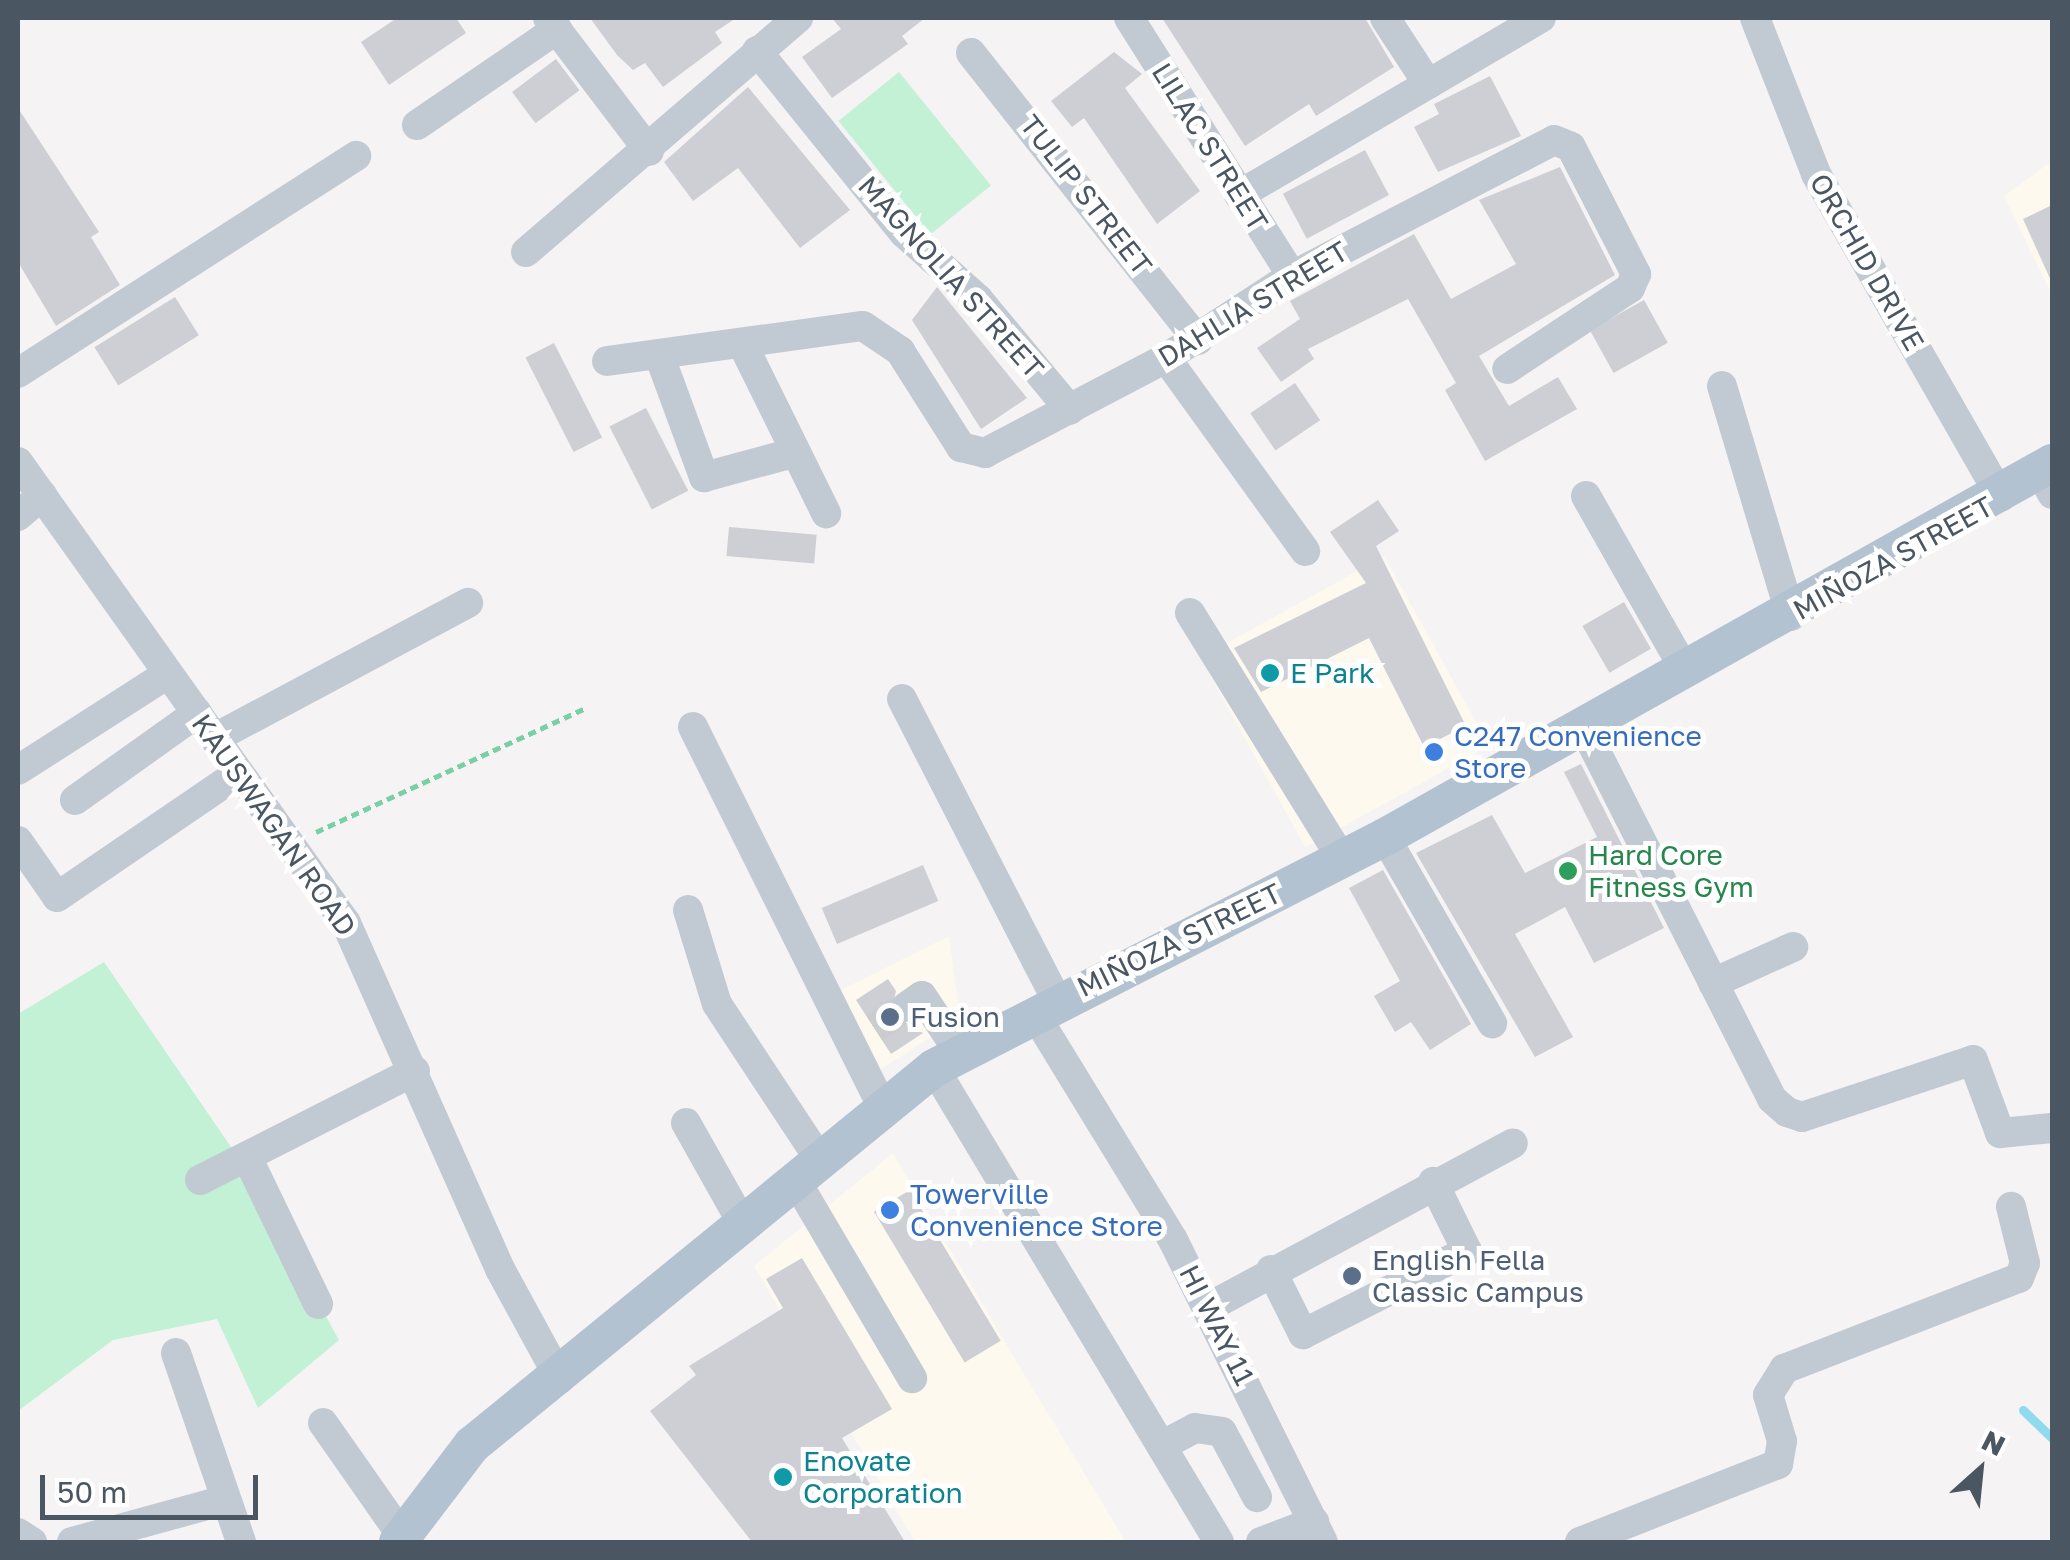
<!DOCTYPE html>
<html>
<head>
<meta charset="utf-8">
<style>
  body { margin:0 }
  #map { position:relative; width:2070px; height:1560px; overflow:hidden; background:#f5f3f3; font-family:"Golos Text",sans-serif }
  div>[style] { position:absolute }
  .commercial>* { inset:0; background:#fdf9ef; transform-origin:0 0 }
  .green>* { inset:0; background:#c3f1d5; transform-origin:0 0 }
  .stream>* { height:9px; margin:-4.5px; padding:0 4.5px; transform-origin:4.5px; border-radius:4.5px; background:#90daee }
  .building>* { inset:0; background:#cdcfd5; transform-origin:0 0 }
  .minor-tunnel>* { height:30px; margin-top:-15px; transform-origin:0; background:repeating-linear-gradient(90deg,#caccce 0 30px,transparent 0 45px) }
  .path>* { height:5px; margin-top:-2.5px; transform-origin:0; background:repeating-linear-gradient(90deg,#7ad0a6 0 8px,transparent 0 13px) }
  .minor>* { height:30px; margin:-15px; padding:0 15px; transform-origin:15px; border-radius:15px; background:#c1cad2 }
  .major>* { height:38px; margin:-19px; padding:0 19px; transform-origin:19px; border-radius:19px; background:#b3c2d1 }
  .dots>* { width:28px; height:28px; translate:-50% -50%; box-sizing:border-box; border:5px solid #fff; border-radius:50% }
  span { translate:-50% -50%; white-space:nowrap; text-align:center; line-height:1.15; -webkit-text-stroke:10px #fff; paint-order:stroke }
  .street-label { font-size:28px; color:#4a5661 }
  .culture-label { font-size:28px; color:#0d838f }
  .left { translate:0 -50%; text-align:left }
  .shop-label { font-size:28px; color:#366cbe }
  .leisure-label { font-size:28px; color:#27864d }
  .service-label { font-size:28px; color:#4e5e75 }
  .frame { position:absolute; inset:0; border:20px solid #4a5661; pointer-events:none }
  .north { position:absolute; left:1930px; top:1420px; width:100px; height:100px; -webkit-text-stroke:8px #fff; paint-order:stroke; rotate:27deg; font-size:28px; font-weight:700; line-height:40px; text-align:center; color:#4a5661 }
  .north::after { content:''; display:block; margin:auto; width:35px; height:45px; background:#4a5661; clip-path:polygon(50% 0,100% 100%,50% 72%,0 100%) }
  .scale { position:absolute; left:40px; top:1475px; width:218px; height:45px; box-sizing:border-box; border:5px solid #4a5661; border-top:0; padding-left:12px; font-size:30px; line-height:35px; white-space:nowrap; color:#4a5661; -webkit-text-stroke:8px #fff; paint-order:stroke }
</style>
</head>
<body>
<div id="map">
  <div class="commercial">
    <div style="clip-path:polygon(2052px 161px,2052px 295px,2004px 196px)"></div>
    <div style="left:1384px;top:556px;width:217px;height:210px;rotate:61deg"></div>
    <div style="clip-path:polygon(949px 936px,960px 1018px,872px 1075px,833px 994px)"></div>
    <div style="clip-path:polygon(893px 1153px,1012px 1354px,1126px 1542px,915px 1542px,754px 1266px)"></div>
  </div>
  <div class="green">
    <div style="left:899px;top:72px;width:146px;height:78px;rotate:51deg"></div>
    <div style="clip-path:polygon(104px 962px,240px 1160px,339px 1340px,258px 1408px,217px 1319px,113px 1340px,18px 1411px,18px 1014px)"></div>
  </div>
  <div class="stream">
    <div style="left:2023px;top:1410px;width:40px;rotate:44deg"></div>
  </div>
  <div class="building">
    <div style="clip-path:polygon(397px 18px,456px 18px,466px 33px,389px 85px,361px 42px)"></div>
    <div style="clip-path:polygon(590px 18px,736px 18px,715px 32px,722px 43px,663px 87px,645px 63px,633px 70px,617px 55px)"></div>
    <div style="clip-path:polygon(832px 18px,925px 18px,902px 36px,908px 44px,832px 98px,802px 57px,841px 29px)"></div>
    <div style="clip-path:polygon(1162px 18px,1365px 18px,1394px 67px,1316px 116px,1309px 104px,1245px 146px)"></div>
    <div style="clip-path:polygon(1114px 52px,1142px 74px,1125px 88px,1200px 191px,1157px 224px,1084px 118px,1072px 127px,1051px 101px)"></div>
    <div style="left:556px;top:59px;width:39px;height:55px;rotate:53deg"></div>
    <div style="clip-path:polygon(1490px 76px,1521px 136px,1438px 172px,1414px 127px,1439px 114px,1434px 104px)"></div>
    <div style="clip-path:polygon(748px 87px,850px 210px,800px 248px,738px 168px,693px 201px,664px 162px)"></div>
    <div style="clip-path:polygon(18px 108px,99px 232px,91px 237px,120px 285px,56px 326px,18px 262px)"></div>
    <div style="left:1365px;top:150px;width:51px;height:93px;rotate:62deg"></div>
    <div style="clip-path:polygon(1560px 167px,1615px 275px,1479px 356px,1509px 406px,1558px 377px,1577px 409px,1485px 461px,1445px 390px,1456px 383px,1408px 299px,1308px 349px,1314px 359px,1281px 382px,1257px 348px,1300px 319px,1290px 301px,1414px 234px,1451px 299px,1516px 264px,1479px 200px)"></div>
    <div style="clip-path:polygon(2052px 205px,2052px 283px,2023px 219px)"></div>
    <div style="clip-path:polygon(937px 287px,1027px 398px,981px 429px,912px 320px)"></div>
    <div style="left:175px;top:297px;width:45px;height:95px;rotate:58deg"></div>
    <div style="left:1644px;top:300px;width:49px;height:62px;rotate:61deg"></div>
    <div style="left:554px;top:343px;width:106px;height:32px;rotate:63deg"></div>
    <div style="left:1295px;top:383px;width:45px;height:54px;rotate:56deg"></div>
    <div style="left:646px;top:408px;width:93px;height:41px;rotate:63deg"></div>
    <div style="clip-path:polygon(1378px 500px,1399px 531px,1376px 546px,1466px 726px,1424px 747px,1369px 638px,1261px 692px,1234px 648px,1366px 583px,1330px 532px)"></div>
    <div style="left:729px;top:527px;width:88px;height:29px;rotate:5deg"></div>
    <div style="left:1624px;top:602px;width:54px;height:48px;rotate:60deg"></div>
    <div style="clip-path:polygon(1581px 764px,1664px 928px,1594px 963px,1565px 907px,1515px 934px,1573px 1037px,1535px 1057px,1416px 853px,1492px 815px,1525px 873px,1597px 837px,1564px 772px)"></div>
    <div style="left:923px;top:865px;width:39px;height:110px;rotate:67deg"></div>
    <div style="clip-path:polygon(1383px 870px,1471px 1024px,1430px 1050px,1411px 1022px,1395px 1032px,1374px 996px,1400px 981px,1349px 888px)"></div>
    <div style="clip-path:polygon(888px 979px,896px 991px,890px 1017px,923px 1033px,891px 1054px,856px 1000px)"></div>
    <div style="left:910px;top:1190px;width:176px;height:42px;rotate:59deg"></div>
    <div style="clip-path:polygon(802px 1258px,892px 1409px,842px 1438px,905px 1542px,752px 1542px,650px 1411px,696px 1375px,689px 1366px,783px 1308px,766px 1279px)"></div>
  </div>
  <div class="minor-tunnel">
    <div style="left:874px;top:1028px;width:38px;rotate:-33deg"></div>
  </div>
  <div class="path">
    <div style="left:316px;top:832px;width:297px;rotate:-24.7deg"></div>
  </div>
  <div class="minor">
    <div style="left:548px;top:18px;width:167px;rotate:52.8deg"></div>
    <div style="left:1129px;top:18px;width:305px;rotate:57.7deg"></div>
    <div style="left:1385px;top:18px;width:79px;rotate:56.9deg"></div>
    <div style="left:1755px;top:18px;width:168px;rotate:68.6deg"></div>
    <div style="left:1816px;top:174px;width:372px;rotate:60.2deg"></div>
    <div style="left:757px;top:51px;width:234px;rotate:51.1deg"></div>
    <div style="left:904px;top:233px;width:99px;rotate:41.7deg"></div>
    <div style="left:978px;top:299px;width:144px;rotate:50.3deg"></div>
    <div style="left:971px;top:53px;width:366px;rotate:51.7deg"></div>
    <div style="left:417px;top:125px;width:170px;rotate:-34.4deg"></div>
    <div style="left:1239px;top:195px;width:350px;rotate:-30.4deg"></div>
    <div style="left:526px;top:252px;width:359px;rotate:-40.7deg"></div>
    <div style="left:742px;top:343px;width:190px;rotate:63.7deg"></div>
    <div style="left:1166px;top:358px;width:238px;rotate:54.2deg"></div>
    <div style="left:661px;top:360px;width:125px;rotate:69.8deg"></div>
    <div style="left:704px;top:477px;width:92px;rotate:-15.1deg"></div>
    <div style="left:607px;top:361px;width:258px;rotate:-7.8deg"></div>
    <div style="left:863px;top:326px;width:45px;rotate:34deg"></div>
    <div style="left:900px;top:351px;width:114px;rotate:57.6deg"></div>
    <div style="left:961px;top:447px;width:25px;rotate:14deg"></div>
    <div style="left:985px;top:453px;width:204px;rotate:-27.7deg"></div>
    <div style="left:1166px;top:358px;width:150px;rotate:-33.1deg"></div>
    <div style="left:1292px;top:276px;width:295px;rotate:-27.4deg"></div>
    <div style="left:1554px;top:140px;width:18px;rotate:22deg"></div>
    <div style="left:1571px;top:147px;width:143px;rotate:62.9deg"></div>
    <div style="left:1636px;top:274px;width:15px;rotate:113deg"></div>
    <div style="left:1630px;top:288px;width:147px;rotate:146.6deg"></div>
    <div style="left:18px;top:373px;width:402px;rotate:-32.7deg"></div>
    <div style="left:1722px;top:386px;width:240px;rotate:73.3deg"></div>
    <div style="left:18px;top:462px;width:566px;rotate:54.57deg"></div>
    <div style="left:346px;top:923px;width:379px;rotate:66deg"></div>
    <div style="left:500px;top:1269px;width:125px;rotate:61.4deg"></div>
    <div style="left:2040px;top:471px;width:26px;rotate:62deg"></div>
    <div style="left:1586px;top:496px;width:202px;rotate:60.4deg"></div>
    <div style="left:18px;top:516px;width:32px;rotate:-41deg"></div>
    <div style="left:1190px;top:613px;width:289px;rotate:58.3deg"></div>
    <div style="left:902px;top:699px;width:339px;rotate:62.8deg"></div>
    <div style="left:693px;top:727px;width:426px;rotate:63.5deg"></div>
    <div style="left:1584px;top:728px;width:416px;rotate:63.1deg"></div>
    <div style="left:1772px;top:1099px;width:20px;rotate:41deg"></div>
    <div style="left:1787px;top:1112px;width:16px;rotate:18deg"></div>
    <div style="left:1802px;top:1117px;width:180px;rotate:-18.4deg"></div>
    <div style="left:1973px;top:1060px;width:78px;rotate:69.7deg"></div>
    <div style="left:2000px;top:1133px;width:52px;rotate:-5.5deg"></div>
    <div style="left:215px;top:738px;width:287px;rotate:-28.1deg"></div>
    <div style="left:18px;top:770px;width:176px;rotate:-32.7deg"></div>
    <div style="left:75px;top:800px;width:150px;rotate:-35.5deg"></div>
    <div style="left:1385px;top:837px;width:215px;rotate:60.1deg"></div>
    <div style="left:18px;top:841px;width:68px;rotate:55.1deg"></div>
    <div style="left:57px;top:897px;width:220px;rotate:-34.3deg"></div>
    <div style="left:688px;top:910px;width:98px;rotate:72.9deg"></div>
    <div style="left:717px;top:1004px;width:187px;rotate:56.6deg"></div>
    <div style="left:1713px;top:983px;width:88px;rotate:-24.2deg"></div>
    <div style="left:906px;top:1007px;width:19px;rotate:-35deg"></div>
    <div style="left:922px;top:996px;width:71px;rotate:56.5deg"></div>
    <div style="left:1034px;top:1013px;width:266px;rotate:58.5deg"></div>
    <div style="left:1173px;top:1240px;width:337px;rotate:63.6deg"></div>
    <div style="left:934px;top:1068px;width:553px;rotate:58.98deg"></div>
    <div style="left:686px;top:1123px;width:116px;rotate:60.6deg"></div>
    <div style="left:248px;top:1159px;width:161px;rotate:64.2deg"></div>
    <div style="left:200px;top:1180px;width:241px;rotate:-26.9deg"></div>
    <div style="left:796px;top:1181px;width:229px;rotate:59.5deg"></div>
    <div style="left:1271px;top:1270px;width:72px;rotate:63.4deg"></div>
    <div style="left:1303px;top:1334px;width:184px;rotate:-26.8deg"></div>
    <div style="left:1467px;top:1251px;width:77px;rotate:-116.2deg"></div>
    <div style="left:1209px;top:1307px;width:345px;rotate:-28.3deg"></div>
    <div style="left:176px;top:1353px;width:200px;rotate:71deg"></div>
    <div style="left:323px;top:1423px;width:138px;rotate:55deg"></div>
    <div style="left:1165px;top:1444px;width:34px;rotate:-28deg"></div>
    <div style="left:1195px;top:1428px;width:27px;rotate:8deg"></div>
    <div style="left:1222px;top:1432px;width:74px;rotate:61.7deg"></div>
    <div style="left:18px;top:1533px;width:17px;rotate:33deg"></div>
    <div style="left:72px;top:1542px;width:156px;rotate:-15.3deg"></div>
    <div style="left:1261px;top:1542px;width:57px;rotate:-20.7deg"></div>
    <div style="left:1580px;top:1542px;width:213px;rotate:-21.5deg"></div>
    <div style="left:1778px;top:1464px;width:23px;rotate:-80deg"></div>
    <div style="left:1782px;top:1441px;width:48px;rotate:-106.9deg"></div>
    <div style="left:1768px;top:1395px;width:31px;rotate:-58deg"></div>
    <div style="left:1784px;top:1369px;width:252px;rotate:-21.2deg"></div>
    <div style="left:2019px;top:1278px;width:16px;rotate:-68deg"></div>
    <div style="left:2025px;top:1263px;width:58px;rotate:-104deg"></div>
  </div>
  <div class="major">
    <div style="left:398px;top:1542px;width:122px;rotate:-52.7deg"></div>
    <div style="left:472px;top:1445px;width:596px;rotate:-39.22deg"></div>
    <div style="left:934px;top:1068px;width:507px;rotate:-27.12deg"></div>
    <div style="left:1385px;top:837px;width:765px;rotate:-29.28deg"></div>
  </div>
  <div class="dots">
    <div style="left:1270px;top:673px;background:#0f9aa8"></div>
    <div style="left:1434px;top:752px;background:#3f7fe0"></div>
    <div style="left:1568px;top:871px;background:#2e9e5b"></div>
    <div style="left:890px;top:1017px;background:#5c6f8a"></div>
    <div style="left:890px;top:1210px;background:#3f7fe0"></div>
    <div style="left:1352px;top:1276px;background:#5c6f8a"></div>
    <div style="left:783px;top:1477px;background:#0f9aa8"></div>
  </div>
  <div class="street-label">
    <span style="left:1210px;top:147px;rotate:58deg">LILAC STREET</span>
    <span style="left:1086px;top:195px;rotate:52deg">TULIP STREET</span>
    <span style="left:1867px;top:262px;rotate:60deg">ORCHID DRIVE</span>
    <span style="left:951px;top:277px;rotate:48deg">MAGNOLIA STREET</span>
    <span style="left:1253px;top:304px;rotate:-31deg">DAHLIA STREET</span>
    <span style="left:1893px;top:558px;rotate:-29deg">MIÑOZA STREET</span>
    <span style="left:274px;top:825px;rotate:55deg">KAUSWAGAN ROAD</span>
    <span style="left:1179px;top:940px;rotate:-26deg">MIÑOZA STREET</span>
    <span style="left:1217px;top:1325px;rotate:63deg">HI WAY 11</span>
  </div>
  <div class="culture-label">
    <span class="left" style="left:1290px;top:673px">E Park</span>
    <span class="left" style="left:803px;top:1477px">Enovate<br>Corporation</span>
  </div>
  <div class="shop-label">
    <span class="left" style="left:1454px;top:752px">C247 Convenience<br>Store</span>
    <span class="left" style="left:910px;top:1210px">Towerville<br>Convenience Store</span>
  </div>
  <div class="leisure-label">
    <span class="left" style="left:1588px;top:871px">Hard Core<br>Fitness Gym</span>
  </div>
  <div class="service-label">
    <span class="left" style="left:910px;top:1017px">Fusion</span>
    <span class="left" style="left:1372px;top:1276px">English Fella<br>Classic Campus</span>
  </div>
  <div class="frame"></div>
  <div class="north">N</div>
  <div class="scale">50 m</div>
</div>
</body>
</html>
